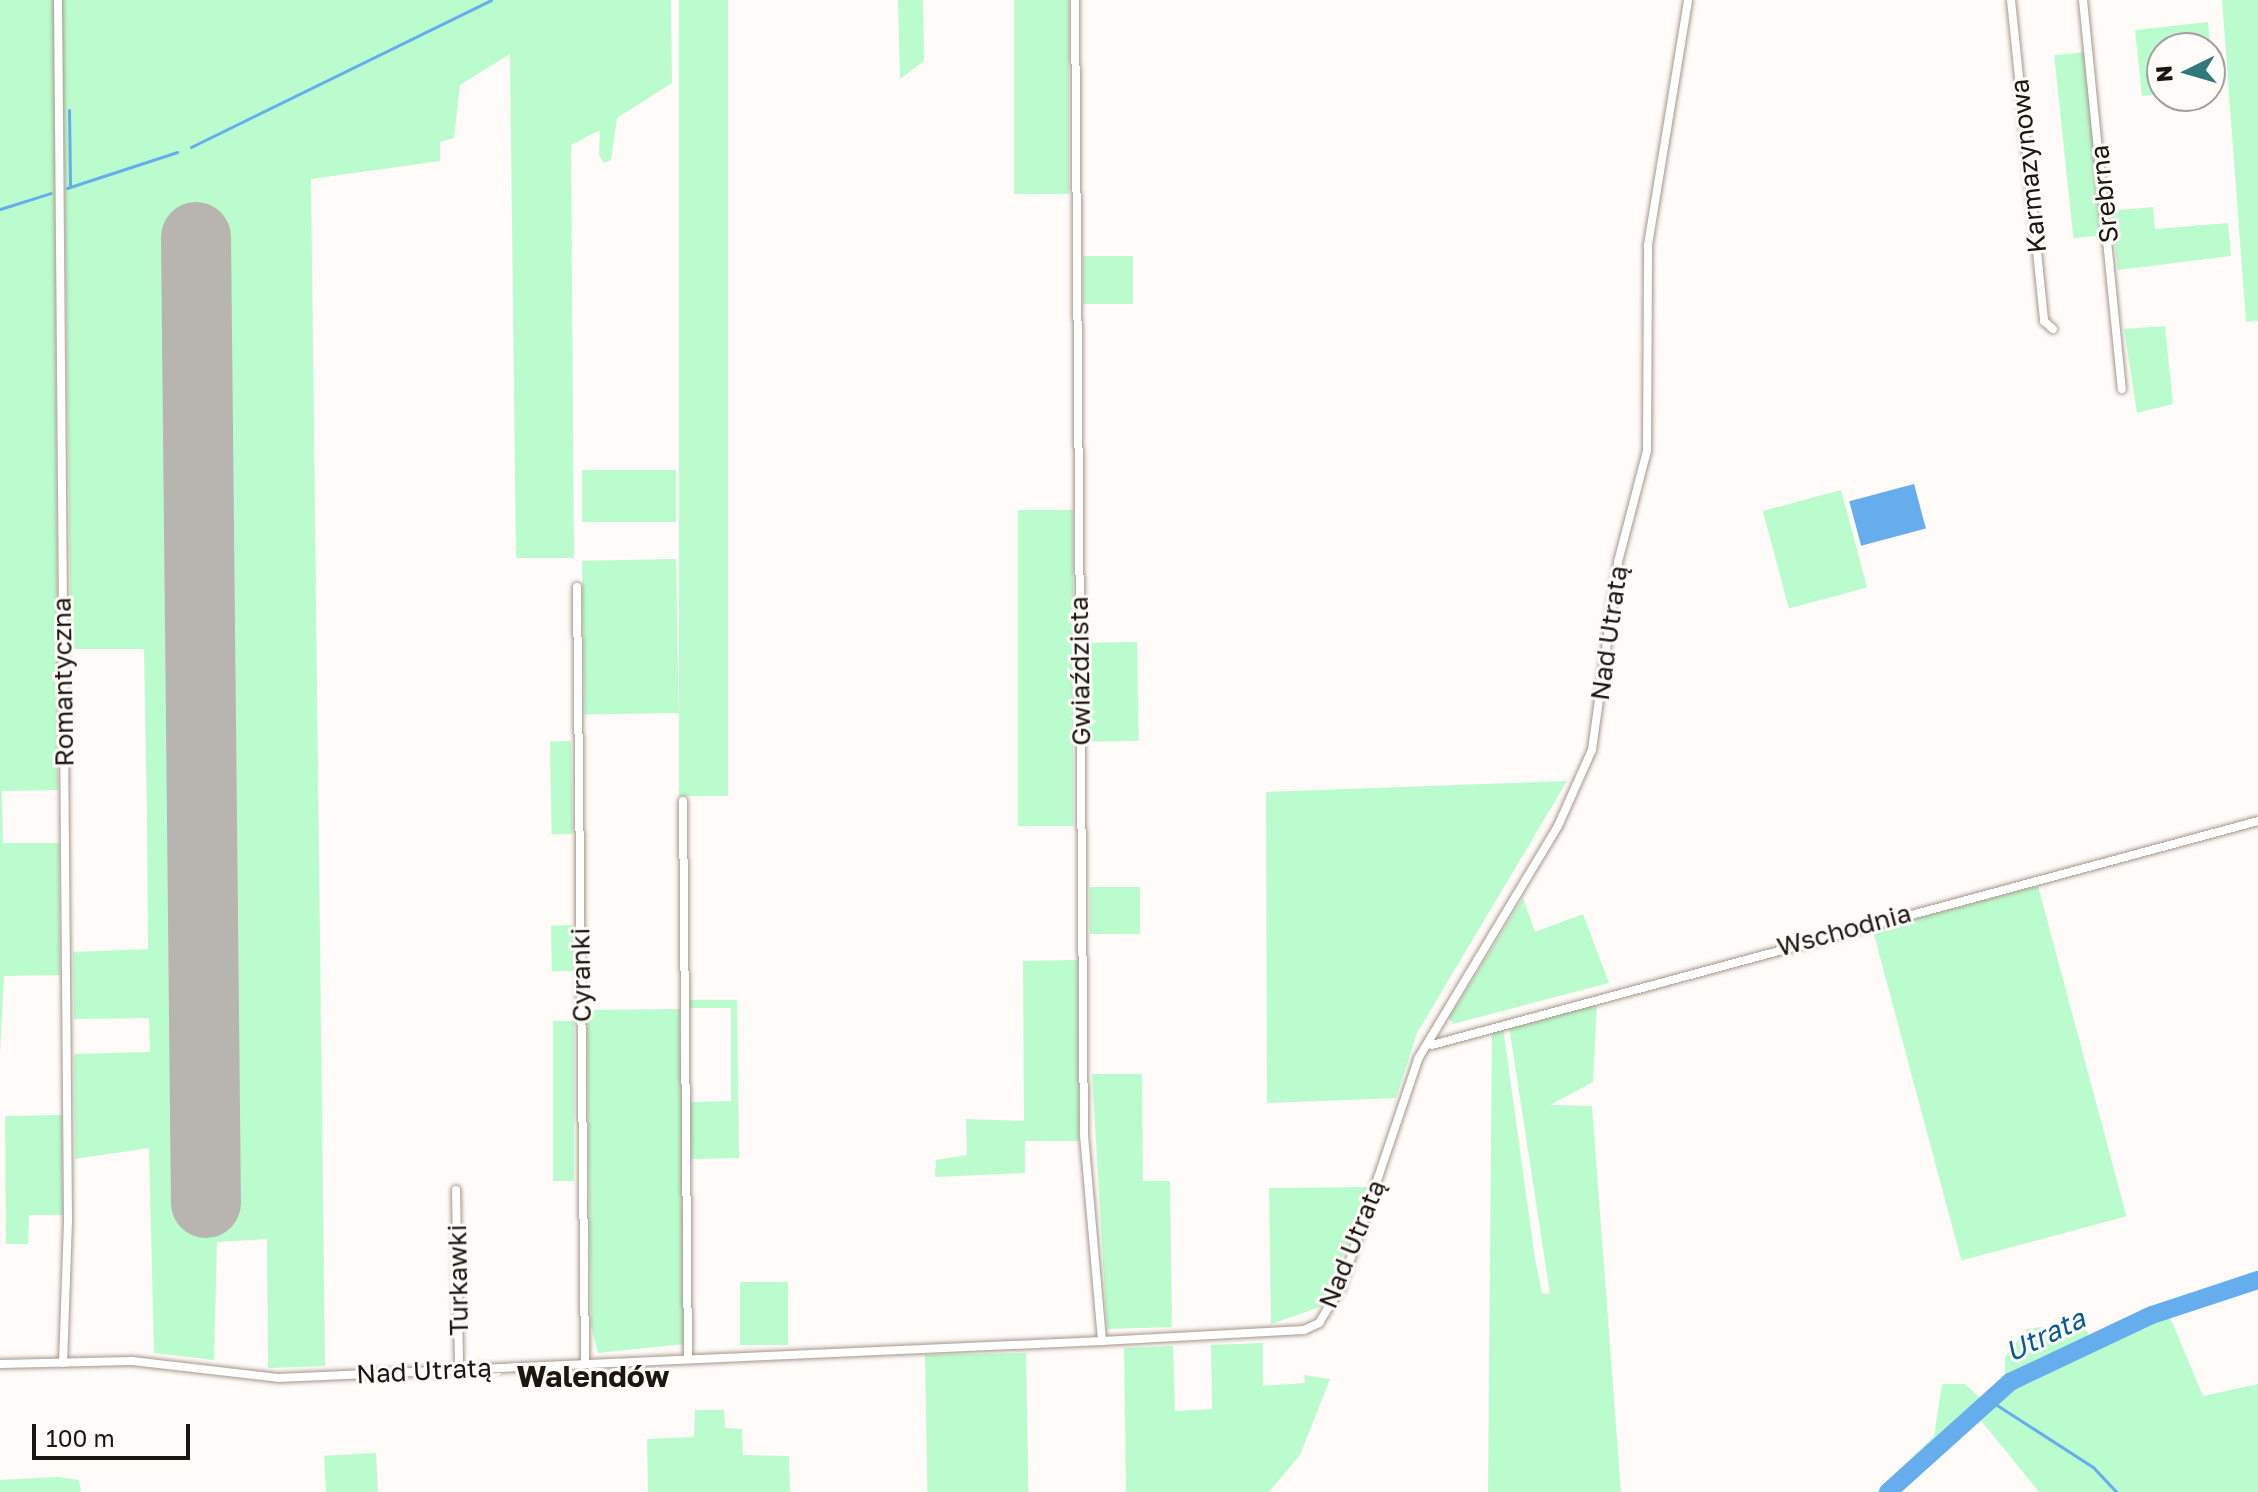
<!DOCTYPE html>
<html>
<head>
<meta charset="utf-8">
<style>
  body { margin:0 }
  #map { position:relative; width:2258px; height:1492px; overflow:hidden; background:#fefbf8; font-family:"Golos Text",sans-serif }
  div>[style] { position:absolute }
  .green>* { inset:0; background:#bafccd; transform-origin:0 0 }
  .water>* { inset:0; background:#66adee; transform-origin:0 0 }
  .stream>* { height:3px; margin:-1.5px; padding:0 1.5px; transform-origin:1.5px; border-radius:1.5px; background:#66adee }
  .river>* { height:18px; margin:-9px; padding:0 9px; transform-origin:9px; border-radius:9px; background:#66adee }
  .runway>* { height:70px; margin:-35px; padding:0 35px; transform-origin:35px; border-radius:35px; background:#b8b4b0 }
  .roads { filter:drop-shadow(0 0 2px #a69689) drop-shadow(0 0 2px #a69689) }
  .street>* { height:8px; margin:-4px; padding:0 4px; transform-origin:4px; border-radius:4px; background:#fff }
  span { translate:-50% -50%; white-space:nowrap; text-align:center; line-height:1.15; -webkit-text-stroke:6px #fefbf8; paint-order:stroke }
  .street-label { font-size:26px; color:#1c1611 }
  .water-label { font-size:28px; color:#075a96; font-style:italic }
  .quarter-label { font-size:30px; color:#1c1611; font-weight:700 }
  .north { position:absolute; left:2146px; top:32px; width:80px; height:80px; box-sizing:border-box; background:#fefbf8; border:2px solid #a49f9c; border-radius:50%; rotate:265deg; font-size:22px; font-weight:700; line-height:32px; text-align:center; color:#1c1611 }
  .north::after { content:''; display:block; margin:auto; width:28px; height:36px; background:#2f797b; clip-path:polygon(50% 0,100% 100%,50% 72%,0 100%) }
  .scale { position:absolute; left:32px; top:1424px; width:158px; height:36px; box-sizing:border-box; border:4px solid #1c1611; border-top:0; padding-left:10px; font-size:24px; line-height:28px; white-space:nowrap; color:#1c1611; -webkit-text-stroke:6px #fefbf8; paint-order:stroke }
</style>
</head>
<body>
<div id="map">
  <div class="green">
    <div style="clip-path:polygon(0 0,54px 0,58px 790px,2px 791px,3px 843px,59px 843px,60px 975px,4px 976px,0 1055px)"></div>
    <div style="clip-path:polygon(62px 0,671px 0,672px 83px,617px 118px,611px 160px,604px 163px,599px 155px,600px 130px,571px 145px,574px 558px,516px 558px,510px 54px,460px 85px,454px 138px,440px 142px,440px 161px,311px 179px,325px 1366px,268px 1368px,267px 1239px,217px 1242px,214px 1360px,154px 1353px,149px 1148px,75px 1159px,74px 1054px,150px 1052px,149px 1018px,74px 1019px,73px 952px,148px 949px,147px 816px,144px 649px,71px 649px)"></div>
    <div style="left:679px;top:0;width:49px;height:796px"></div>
    <div style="clip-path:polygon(898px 0,923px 0,924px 61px,900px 79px)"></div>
    <div style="left:1014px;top:0;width:55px;height:194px"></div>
    <div style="clip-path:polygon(2222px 0,2258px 0,2258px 321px,2246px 322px)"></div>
    <div style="clip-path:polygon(2208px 22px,2215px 89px,2210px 48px,2162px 48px,2162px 94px,2142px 96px,2135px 30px)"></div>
    <div style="left:2086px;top:52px;width:184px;height:32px;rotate:84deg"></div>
    <div style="clip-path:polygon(2153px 207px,2155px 229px,2228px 223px,2231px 256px,2118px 270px,2111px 211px)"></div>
    <div style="left:1083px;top:256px;width:50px;height:48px"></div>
    <div style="clip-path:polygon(2165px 326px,2173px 404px,2137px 413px,2124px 329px)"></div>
    <div style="left:676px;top:470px;width:52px;height:94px;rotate:90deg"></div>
    <div style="left:1841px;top:490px;width:101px;height:81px;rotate:75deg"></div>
    <div style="left:1018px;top:510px;width:55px;height:316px"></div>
    <div style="left:676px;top:559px;width:154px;height:94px;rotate:89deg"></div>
    <div style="left:1137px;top:642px;width:99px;height:50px;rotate:89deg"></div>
    <div style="left:571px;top:741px;width:93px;height:21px;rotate:89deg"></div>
    <div style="clip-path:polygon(1567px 781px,1417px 1033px,1396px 1098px,1267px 1103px,1266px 792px)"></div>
    <div style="left:2038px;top:886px;width:342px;height:171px;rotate:75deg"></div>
    <div style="left:1090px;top:887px;width:50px;height:47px"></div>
    <div style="clip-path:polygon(1523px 898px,1535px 932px,1583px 914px,1609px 983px,1453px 1024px,1449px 1018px)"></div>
    <div style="left:573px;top:925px;width:46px;height:22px;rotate:89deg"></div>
    <div style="clip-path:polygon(1078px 960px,1079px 1141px,1025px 1141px,1025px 1173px,935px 1177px,936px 1160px,967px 1155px,966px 1119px,1024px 1121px,1023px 961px)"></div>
    <div style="clip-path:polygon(689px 1000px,737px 1000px,739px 1158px,691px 1159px,689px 1102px,731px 1101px,731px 1008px,689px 1008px)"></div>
    <div style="clip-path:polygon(1597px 1003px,1593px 1082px,1550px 1105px,1592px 1106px,1621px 1492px,1488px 1492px,1492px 1030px,1503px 1027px,1535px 1259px,1542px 1293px,1550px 1294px,1509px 1026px)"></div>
    <div style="clip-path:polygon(680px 1009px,684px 1344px,598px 1353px,591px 1326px,587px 1010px)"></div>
    <div style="left:574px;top:1021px;width:160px;height:21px;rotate:90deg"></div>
    <div style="clip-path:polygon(1092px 1074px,1142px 1074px,1143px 1181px,1170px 1181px,1172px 1327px,1107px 1329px)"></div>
    <div style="clip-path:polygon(62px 1115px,63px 1215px,29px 1215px,28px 1244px,6px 1244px,5px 1116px)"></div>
    <div style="clip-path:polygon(1370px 1187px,1323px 1306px,1271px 1324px,1269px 1188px)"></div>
    <div style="clip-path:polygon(2258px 1277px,2258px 1286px,2170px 1317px,2203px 1396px,2258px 1384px,2258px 1492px,2039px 1492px,1978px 1417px,1898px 1492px,1877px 1492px,1934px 1436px,1942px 1384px,1965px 1384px,1980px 1398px,2005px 1379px,2005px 1357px,2027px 1329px,2082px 1322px,2091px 1339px)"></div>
    <div style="left:740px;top:1282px;width:48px;height:63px"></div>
    <div style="clip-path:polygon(1263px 1343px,1263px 1386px,1305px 1383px,1304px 1375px,1330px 1379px,1300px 1455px,1269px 1492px,1126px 1492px,1124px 1348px,1173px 1346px,1175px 1411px,1212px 1409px,1211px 1345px)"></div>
    <div style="left:1026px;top:1353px;width:139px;height:101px;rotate:89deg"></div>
    <div style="clip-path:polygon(695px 1410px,724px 1410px,725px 1428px,742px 1429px,743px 1455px,789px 1456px,790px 1492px,648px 1492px,647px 1439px,694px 1437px)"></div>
    <div style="left:376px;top:1453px;width:39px;height:52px;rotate:87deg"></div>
    <div style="clip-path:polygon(58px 1477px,79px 1480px,81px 1492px,0 1492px,0 1480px)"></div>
  </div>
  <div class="water">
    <div style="left:1914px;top:484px;width:46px;height:67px;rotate:75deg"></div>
  </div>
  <div class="stream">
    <div style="left:69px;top:110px;width:76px;rotate:89.2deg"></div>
    <div style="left:191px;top:147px;width:334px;rotate:-26.1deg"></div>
    <div style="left:67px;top:188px;width:116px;rotate:-18.1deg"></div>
    <div style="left:0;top:209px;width:53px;rotate:-17.4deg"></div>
    <div style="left:1989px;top:1400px;width:124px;rotate:32.8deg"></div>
    <div style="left:2093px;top:1467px;width:34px;rotate:47deg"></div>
  </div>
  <div class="river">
    <div style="left:1888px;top:1492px;width:164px;rotate:-42deg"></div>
    <div style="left:2010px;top:1382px;width:157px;rotate:-25.3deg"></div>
    <div style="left:2152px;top:1315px;width:112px;rotate:-18.3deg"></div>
  </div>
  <div class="runway">
    <div style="left:196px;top:237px;width:966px;rotate:89.41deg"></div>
  </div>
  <div class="roads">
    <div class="street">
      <div style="left:58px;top:0;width:1221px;rotate:89.53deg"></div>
      <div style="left:68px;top:1221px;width:142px;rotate:92deg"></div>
      <div style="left:1075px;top:0;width:1135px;rotate:89.55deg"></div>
      <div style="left:1084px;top:1135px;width:207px;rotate:85deg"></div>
      <div style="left:2011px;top:0;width:323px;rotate:84.1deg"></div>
      <div style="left:2044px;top:321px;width:12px;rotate:42deg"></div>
      <div style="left:2083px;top:0;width:391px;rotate:84.3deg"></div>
      <div style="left:577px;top:587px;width:776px;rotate:89.41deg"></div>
      <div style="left:683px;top:801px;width:558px;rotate:89.49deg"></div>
      <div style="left:1432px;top:1045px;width:856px;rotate:-15.17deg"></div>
      <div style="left:456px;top:1190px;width:179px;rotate:89deg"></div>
      <div style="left:0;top:1364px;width:132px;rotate:-1.3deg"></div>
      <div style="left:132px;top:1361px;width:147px;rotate:6.6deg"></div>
      <div style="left:278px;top:1378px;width:825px;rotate:-2.57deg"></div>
      <div style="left:1102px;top:1341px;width:202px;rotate:-3.1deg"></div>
      <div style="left:1304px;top:1330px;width:17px;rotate:-25deg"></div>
      <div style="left:1319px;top:1323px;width:42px;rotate:-58.6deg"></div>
      <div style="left:1341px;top:1287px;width:241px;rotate:-71.3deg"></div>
      <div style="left:1418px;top:1059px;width:272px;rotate:-59deg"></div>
      <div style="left:1558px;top:826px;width:83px;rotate:-65.9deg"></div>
      <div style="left:1592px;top:750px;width:190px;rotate:-82.1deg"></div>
      <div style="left:1618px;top:562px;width:115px;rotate:-75.4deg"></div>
      <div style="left:1647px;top:451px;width:206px;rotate:-89.7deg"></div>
      <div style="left:1648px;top:245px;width:248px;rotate:-80.7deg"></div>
    </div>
  </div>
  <div class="street-label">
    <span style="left:2028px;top:166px;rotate:-96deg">Karmazynowa</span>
    <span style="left:2104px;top:194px;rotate:-96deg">Srebrna</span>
    <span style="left:1609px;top:633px;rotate:-82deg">Nad Utratą</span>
    <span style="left:1080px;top:671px;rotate:-91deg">Gwiaździsta</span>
    <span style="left:63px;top:682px;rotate:-91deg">Romantyczna</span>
    <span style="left:1844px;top:930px;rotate:-15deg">Wschodnia</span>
    <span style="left:581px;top:975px;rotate:-91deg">Cyranki</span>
    <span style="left:1352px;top:1244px;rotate:-68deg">Nad Utratą</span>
    <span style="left:458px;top:1280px;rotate:-91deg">Turkawki</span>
    <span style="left:424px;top:1371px;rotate:-3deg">Nad Utratą</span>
  </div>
  <div class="water-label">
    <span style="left:2045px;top:1335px;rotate:-26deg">Utrata</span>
  </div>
  <div class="quarter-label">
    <span style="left:593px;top:1376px">Walendów</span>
  </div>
  <div class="north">N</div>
  <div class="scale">100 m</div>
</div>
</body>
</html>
